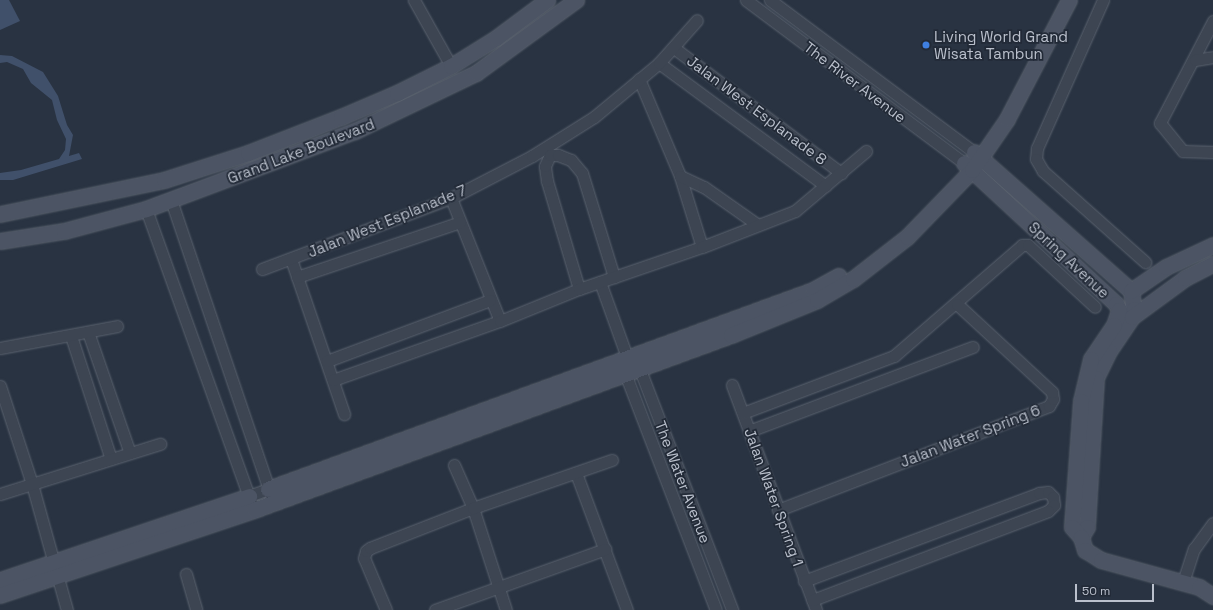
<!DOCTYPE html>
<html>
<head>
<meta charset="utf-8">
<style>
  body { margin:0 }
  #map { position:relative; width:1213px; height:610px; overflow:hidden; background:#293342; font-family:"Space Grotesk",sans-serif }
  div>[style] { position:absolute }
  .water>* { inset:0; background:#40506a }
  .roads { filter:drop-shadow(0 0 1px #5b636f) drop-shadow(0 0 1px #5b636f) }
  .street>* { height:11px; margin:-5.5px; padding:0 5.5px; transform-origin:5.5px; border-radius:5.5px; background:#3d4552 }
  .secondary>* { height:15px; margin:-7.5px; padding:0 7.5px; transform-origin:7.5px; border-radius:7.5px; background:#4c5464 }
  .dots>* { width:11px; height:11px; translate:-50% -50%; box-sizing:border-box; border:2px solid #222a37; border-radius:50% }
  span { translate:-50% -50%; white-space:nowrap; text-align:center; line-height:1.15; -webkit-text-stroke:3.5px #222a37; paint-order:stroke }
  .poi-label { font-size:15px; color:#bac0cc }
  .left { translate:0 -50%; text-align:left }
  .street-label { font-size:15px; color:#bac0cc }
  .scale { position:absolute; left:1075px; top:584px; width:79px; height:18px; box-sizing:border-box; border:2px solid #bac0cc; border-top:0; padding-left:5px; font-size:12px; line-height:14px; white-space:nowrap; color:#bac0cc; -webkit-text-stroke:3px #222a37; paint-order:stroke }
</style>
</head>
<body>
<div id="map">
  <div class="water">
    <div style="clip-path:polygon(0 0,9px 0,20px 21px,0 30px)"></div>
    <div style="clip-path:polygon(0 55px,12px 56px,43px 72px,58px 96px,67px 125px,73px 135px,69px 156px,79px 153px,82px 159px,13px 180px,0 180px,0 173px,21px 170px,59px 159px,65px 150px,66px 139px,57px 120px,52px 100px,31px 83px,23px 69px,7px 62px,0 63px)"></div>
  </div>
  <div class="roads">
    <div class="street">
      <div style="left:414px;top:0;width:76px;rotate:60.7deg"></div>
      <div style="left:746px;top:0;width:272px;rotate:36.8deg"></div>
      <div style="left:770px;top:0;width:254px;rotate:36.7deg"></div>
      <div style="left:1103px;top:0;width:162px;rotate:114deg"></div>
      <div style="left:1037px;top:148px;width:11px;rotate:95deg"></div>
      <div style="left:1036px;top:159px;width:14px;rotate:60deg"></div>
      <div style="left:1043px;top:171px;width:137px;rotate:41.7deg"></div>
      <div style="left:1213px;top:21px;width:115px;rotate:117.5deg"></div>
      <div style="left:1160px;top:123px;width:36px;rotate:51deg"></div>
      <div style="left:1183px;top:151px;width:30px;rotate:2deg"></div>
      <div style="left:674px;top:48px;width:209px;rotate:36.8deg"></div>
      <div style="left:1195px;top:60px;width:18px;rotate:-9deg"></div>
      <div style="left:659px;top:63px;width:207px;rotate:36.4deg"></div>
      <div style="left:639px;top:79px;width:105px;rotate:67.1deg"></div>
      <div style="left:680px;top:176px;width:74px;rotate:72.8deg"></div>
      <div style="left:680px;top:176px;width:26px;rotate:25deg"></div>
      <div style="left:704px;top:187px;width:66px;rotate:35.1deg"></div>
      <div style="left:451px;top:198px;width:132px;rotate:68.3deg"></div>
      <div style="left:171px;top:200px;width:311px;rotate:71.3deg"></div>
      <div style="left:146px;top:209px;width:311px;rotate:70.3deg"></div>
      <div style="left:291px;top:259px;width:164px;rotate:71.1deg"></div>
      <div style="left:262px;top:269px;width:202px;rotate:-20.6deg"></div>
      <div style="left:451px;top:198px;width:91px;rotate:-27.4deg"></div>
      <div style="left:532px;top:156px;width:73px;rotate:-32.2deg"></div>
      <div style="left:594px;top:117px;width:85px;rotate:-39.7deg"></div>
      <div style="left:659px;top:63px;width:57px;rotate:-48.5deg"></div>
      <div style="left:297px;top:277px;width:172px;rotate:-18.6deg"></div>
      <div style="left:600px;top:282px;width:80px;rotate:70.2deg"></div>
      <div style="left:579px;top:289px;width:113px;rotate:-106.5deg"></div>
      <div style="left:547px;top:181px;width:15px;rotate:-98deg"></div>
      <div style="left:545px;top:166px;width:12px;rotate:-66deg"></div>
      <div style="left:550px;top:155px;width:8px"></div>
      <div style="left:558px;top:155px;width:14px;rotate:21deg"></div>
      <div style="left:571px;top:160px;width:17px;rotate:50deg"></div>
      <div style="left:582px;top:173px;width:109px;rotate:72.9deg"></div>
      <div style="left:88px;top:332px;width:128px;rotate:70.9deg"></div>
      <div style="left:71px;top:336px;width:129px;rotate:72deg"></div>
      <div style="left:0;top:348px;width:119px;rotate:-10.6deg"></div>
      <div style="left:327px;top:361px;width:174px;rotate:-20.5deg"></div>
      <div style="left:637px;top:362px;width:266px;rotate:69deg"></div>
      <div style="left:623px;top:368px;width:259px;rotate:69deg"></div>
      <div style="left:333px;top:380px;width:177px;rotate:-19.5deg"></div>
      <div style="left:500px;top:321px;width:85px;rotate:-22.1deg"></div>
      <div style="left:579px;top:289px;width:130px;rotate:-18.9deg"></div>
      <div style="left:702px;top:247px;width:100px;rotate:-21.2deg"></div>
      <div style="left:795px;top:211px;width:93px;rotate:-40.2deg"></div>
      <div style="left:732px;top:385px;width:240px;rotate:69.5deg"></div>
      <div style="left:0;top:386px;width:103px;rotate:71.9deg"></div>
      <div style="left:32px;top:484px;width:131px;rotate:74.5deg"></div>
      <div style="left:743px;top:413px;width:161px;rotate:-20.7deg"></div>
      <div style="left:894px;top:356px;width:169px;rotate:-40.9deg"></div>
      <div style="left:1022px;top:245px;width:6px"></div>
      <div style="left:1028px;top:245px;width:91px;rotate:42.8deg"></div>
      <div style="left:749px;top:431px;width:239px;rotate:-20.6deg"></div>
      <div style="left:454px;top:465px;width:47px;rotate:66.2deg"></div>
      <div style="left:473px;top:508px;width:107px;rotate:72.1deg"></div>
      <div style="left:576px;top:473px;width:146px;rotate:69.6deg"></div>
      <div style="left:0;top:494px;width:168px;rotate:-17.4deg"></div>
      <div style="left:249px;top:496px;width:20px;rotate:-20deg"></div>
      <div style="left:778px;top:510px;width:290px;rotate:-21deg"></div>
      <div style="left:1049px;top:406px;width:8px;rotate:-60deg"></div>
      <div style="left:1053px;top:399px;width:7px;rotate:-98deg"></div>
      <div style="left:1052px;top:392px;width:129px;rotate:-137.2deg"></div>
      <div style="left:186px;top:574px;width:37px;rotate:74deg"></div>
      <div style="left:804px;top:581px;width:251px;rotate:-20.5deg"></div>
      <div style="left:1039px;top:493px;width:9px;rotate:-6deg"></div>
      <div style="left:1048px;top:492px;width:7px;rotate:45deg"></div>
      <div style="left:1053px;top:497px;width:8px;rotate:83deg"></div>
      <div style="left:1054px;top:505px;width:8px;rotate:135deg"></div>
      <div style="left:1048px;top:511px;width:252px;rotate:159.3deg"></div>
      <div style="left:1183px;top:582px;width:35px;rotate:-72deg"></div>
      <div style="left:1194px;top:549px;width:32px;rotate:-54deg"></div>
      <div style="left:386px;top:610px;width:56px;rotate:-112.9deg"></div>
      <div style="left:364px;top:558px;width:7px;rotate:-74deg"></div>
      <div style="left:366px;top:551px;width:5px;rotate:-37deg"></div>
      <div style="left:370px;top:548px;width:110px;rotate:-21.2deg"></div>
      <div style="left:473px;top:508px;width:147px;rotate:-19.1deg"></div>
      <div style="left:435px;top:610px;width:181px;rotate:-19.7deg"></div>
    </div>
    <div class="secondary">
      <div style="left:974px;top:152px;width:210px;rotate:41.5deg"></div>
      <div style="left:1131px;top:291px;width:18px;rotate:81deg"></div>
      <div style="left:1134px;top:309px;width:8px;rotate:104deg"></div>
      <div style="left:1132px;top:317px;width:41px;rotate:124.1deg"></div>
      <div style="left:1109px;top:351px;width:30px;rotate:116deg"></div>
      <div style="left:1096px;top:378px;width:149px;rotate:93.5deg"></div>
      <div style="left:1087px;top:527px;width:12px;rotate:121deg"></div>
      <div style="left:964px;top:163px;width:207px;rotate:42.8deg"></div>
      <div style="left:1116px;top:304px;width:7px;rotate:63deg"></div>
      <div style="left:1119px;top:310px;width:16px;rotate:108deg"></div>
      <div style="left:1114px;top:325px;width:41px;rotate:124.1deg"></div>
      <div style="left:1091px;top:359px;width:43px;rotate:103.4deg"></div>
      <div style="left:1081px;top:401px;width:126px;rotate:94.1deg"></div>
      <div style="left:1072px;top:527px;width:13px;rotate:48deg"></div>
      <div style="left:1081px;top:537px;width:14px;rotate:73deg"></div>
      <div style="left:1085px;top:550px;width:19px;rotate:32deg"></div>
      <div style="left:1101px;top:560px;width:102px;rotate:15.4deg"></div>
      <div style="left:1199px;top:587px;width:17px;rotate:33deg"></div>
      <div style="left:0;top:214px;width:167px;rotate:-11.7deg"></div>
      <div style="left:164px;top:180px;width:88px;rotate:-17.8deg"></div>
      <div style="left:248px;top:153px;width:100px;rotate:-21.2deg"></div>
      <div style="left:341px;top:117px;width:61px;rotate:-23.2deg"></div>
      <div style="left:397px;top:93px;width:60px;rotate:-26.6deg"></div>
      <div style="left:451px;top:66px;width:53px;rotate:-31.9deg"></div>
      <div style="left:496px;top:38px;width:64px;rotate:-36.7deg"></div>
      <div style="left:0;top:241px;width:65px;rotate:-8.9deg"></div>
      <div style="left:64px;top:231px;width:85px;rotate:-15deg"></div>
      <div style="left:146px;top:209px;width:223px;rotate:-20.5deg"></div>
      <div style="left:355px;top:131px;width:134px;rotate:-25.6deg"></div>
      <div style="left:476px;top:73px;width:124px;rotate:-36.1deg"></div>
      <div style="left:1131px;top:291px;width:42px;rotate:-34.4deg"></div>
      <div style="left:1166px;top:267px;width:52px;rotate:-25.1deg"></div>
      <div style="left:1132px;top:317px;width:66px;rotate:-36.3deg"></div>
      <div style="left:1185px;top:278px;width:31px;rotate:-27deg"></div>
      <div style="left:268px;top:489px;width:580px;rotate:-20.06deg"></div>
      <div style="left:813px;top:290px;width:29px;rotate:-29deg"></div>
      <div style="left:0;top:580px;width:263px;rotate:-18.6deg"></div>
      <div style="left:0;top:595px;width:268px;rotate:-18.5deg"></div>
      <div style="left:254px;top:510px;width:508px;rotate:-20.15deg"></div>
      <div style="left:731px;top:335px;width:93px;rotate:-22.1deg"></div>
      <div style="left:817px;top:300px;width:42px;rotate:-30.3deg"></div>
      <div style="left:853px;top:279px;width:68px;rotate:-37.9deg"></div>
      <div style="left:907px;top:237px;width:93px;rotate:-45.9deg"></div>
      <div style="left:972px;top:170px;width:62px;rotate:-55.5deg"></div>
      <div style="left:1007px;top:119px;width:134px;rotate:-62.5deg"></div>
    </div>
  </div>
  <div class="dots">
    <div style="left:926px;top:45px;background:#3f7fe0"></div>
  </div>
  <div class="poi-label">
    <span class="left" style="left:934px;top:45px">Living World Grand<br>Wisata Tambun</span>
  </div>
  <div class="street-label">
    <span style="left:855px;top:82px;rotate:37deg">The River Avenue</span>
    <span style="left:757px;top:110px;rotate:37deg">Jalan West Esplanade 8</span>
    <span style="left:301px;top:151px;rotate:-21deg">Grand Lake Boulevard</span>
    <span style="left:387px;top:221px;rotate:-22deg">Jalan West Esplanade 7</span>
    <span style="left:1069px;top:260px;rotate:43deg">Spring Avenue</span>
    <span style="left:970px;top:436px;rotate:-21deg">Jalan Water Spring 6</span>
    <span style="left:683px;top:482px;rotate:69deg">The Water Avenue</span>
    <span style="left:774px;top:497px;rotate:70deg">Jalan Water Spring 1</span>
  </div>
  <div class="scale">50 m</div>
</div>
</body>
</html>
